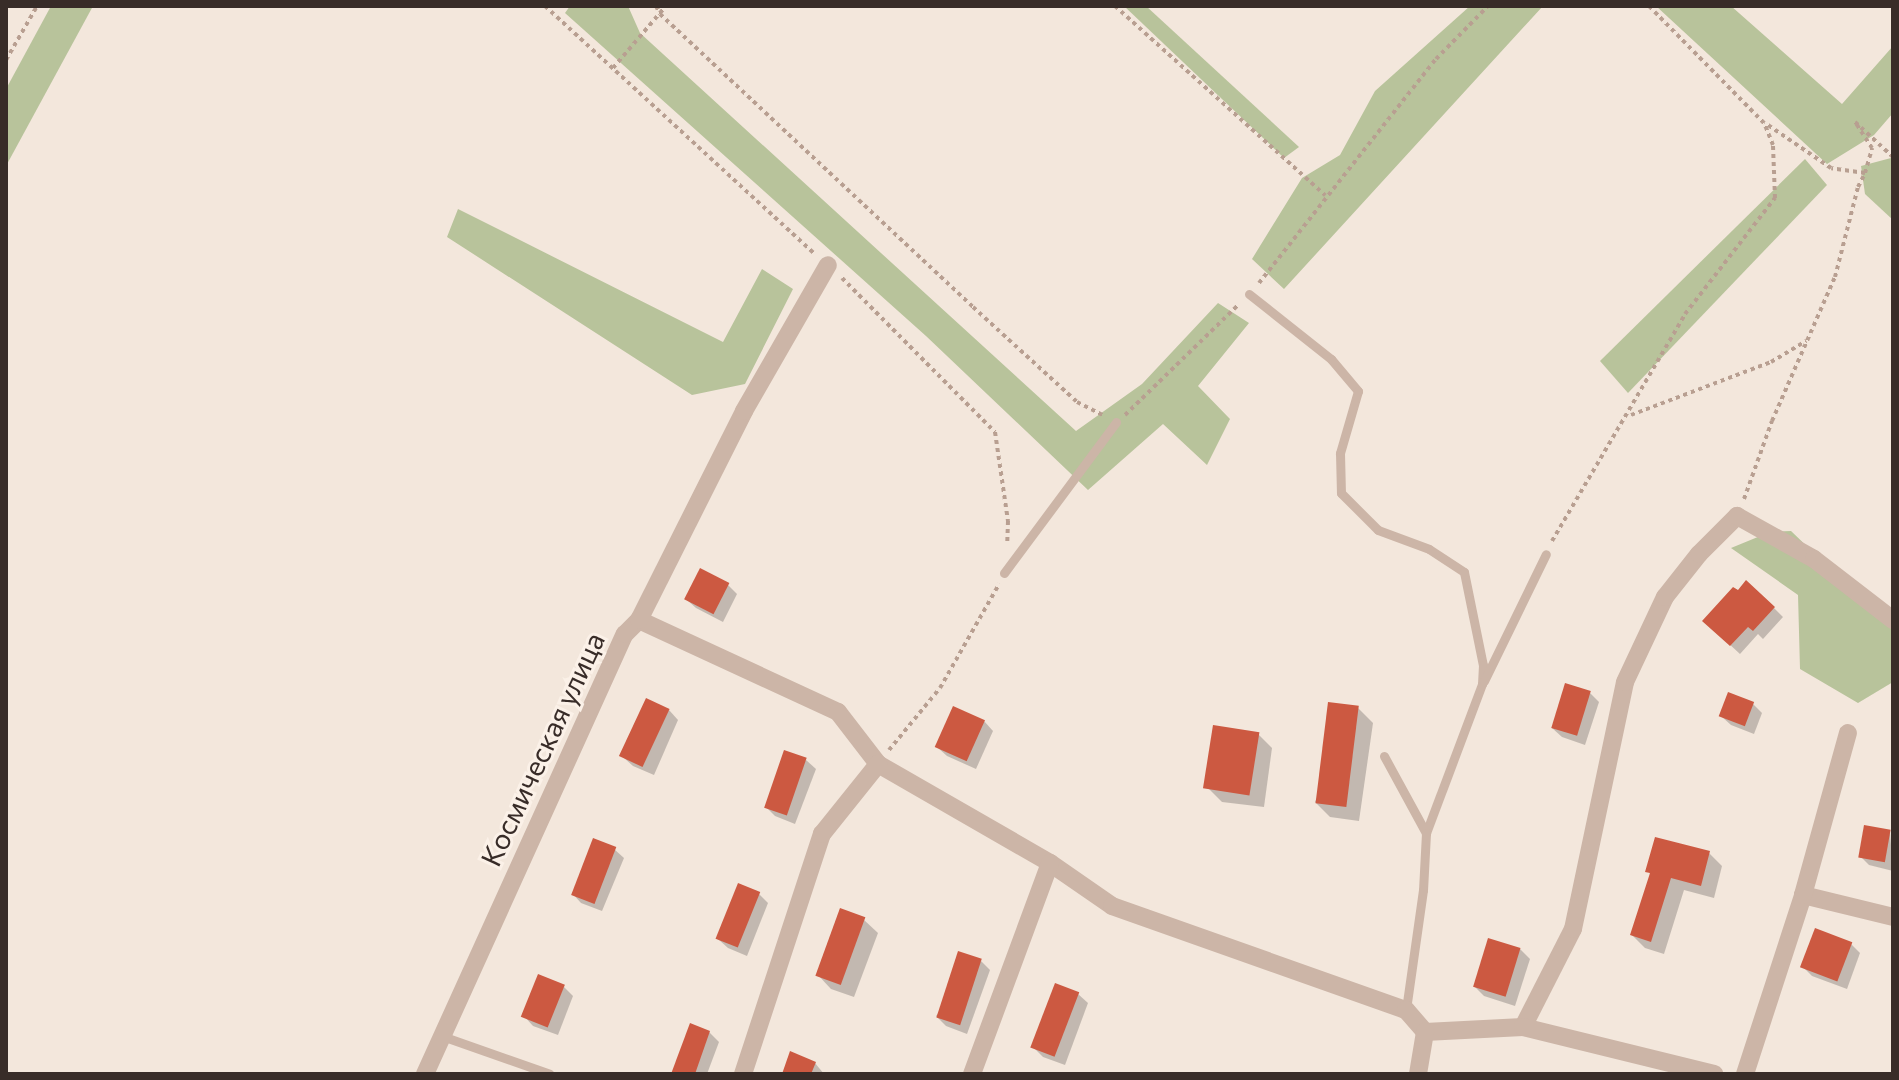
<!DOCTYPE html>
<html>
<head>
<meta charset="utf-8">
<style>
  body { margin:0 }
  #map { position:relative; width:1899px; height:1080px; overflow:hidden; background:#f3e7dc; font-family:Commissioner,sans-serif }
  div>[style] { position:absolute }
  .green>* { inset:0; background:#b8c39b }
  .shadow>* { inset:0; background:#0003 }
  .building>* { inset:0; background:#cc5941; transform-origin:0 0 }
  .path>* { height:4px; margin-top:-2px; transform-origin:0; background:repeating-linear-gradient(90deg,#b89f91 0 4px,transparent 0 8px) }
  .service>* { height:9px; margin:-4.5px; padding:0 4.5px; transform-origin:4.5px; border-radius:4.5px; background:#ccb5a7 }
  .minor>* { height:18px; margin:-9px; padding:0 9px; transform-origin:9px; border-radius:9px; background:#ccb5a7 }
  span { translate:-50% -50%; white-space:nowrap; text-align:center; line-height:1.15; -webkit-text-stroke:6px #fbf1e8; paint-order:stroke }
  .street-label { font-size:28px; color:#382c28 }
  .frame { position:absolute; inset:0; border:8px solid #382c28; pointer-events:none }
</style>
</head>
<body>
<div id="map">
  <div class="green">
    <div style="clip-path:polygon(51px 6px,93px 6px,6px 166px,6px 89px)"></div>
    <div style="clip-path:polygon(570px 6px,628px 6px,640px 33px,1076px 431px,1142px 384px,1218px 303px,1249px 323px,1198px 386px,1230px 419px,1207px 465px,1163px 424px,1088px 490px,926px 336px,565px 13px)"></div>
    <div style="clip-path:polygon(1124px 6px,1146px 6px,1299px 147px,1284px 158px)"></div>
    <div style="clip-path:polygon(1470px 6px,1543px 6px,1284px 289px,1252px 259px,1302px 178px,1340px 155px,1375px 91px)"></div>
    <div style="clip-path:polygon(1656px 6px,1731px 6px,1842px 104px,1893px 46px,1893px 113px,1874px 135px,1827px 164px)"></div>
    <div style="clip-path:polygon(1891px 158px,1893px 160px,1893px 220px,1865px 194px,1861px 166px)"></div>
    <div style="clip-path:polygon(1805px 159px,1827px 185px,1628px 393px,1600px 361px)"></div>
    <div style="clip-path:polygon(458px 209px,723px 342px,762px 269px,793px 289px,745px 384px,692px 395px,447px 237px)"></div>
    <div style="clip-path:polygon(1791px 531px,1893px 629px,1893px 682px,1858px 703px,1800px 669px,1798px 595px,1731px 548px,1770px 532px)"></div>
  </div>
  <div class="shadow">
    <div style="clip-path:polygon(728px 585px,737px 594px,723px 622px,696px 608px,686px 599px)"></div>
    <div style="clip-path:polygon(1774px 608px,1783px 617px,1763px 639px,1758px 634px,1740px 654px,1714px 630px)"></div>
    <div style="clip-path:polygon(1590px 693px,1599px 702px,1585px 745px,1562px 737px,1552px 728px)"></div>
    <div style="clip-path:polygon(1753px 704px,1762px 713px,1754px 734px,1731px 725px,1721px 716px)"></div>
    <div style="clip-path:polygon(1358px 708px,1373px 723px,1359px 821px,1330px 817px,1315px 802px)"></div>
    <div style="clip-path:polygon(669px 710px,678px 720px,654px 775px,633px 766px,623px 757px)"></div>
    <div style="clip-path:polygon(984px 721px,993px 731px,976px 769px,947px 756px,937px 747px)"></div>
    <div style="clip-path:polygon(1258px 734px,1272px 748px,1264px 807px,1222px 802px,1207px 787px)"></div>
    <div style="clip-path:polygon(806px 760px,816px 769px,795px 824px,775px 816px,765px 806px)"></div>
    <div style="clip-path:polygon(1890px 832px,1893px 871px,1869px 865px,1860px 856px)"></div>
    <div style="clip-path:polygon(614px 849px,624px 858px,602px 911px,581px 903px,572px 893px)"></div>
    <div style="clip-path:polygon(1709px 853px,1722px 866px,1714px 898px,1684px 890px,1664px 954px,1645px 948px,1632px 935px,1651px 875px,1648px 871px)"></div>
    <div style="clip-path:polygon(759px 894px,768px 903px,747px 956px,728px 948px,718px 939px)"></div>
    <div style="clip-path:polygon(863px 919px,878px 933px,854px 997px,831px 989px,817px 974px)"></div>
    <div style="clip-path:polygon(1851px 944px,1860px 953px,1847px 989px,1812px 976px,1802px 966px)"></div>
    <div style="clip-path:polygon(1520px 949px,1530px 959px,1515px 1006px,1484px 996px,1475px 987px)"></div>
    <div style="clip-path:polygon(981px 961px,990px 970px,967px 1034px,946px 1026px,936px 1016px)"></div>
    <div style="clip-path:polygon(564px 987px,573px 996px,558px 1035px,533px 1026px,524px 1016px)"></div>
    <div style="clip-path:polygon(1078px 994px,1088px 1003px,1065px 1065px,1043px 1057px,1033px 1047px)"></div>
    <div style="clip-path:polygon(709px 1032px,719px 1042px,707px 1074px,673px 1074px)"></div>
    <div style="clip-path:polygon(815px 1063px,824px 1074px,784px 1074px)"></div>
  </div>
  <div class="building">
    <div style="left:700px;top:568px;width:33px;height:35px;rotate:27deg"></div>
    <div style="clip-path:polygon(1746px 580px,1775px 607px,1753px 631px,1748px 627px,1730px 646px,1702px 621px,1733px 587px,1738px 590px)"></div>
    <div style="left:1565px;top:683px;width:27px;height:47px;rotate:17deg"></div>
    <div style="left:1728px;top:692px;width:28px;height:26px;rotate:21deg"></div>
    <div style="left:646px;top:698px;width:26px;height:64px;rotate:25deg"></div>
    <div style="left:1328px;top:702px;width:31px;height:102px;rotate:7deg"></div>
    <div style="left:953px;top:706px;width:35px;height:45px;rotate:24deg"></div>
    <div style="left:1213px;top:725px;width:47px;height:64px;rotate:9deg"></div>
    <div style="left:784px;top:750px;width:24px;height:61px;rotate:19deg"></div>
    <div style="left:1864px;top:825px;width:27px;height:33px;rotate:10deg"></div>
    <div style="clip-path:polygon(1655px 837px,1710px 851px,1701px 886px,1671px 878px,1651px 942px,1630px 935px,1650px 873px,1645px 872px)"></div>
    <div style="left:593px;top:838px;width:25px;height:61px;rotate:21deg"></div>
    <div style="left:738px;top:883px;width:24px;height:60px;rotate:22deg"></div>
    <div style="left:840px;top:908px;width:27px;height:72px;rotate:20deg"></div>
    <div style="left:1815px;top:928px;width:40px;height:42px;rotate:21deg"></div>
    <div style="left:1488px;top:938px;width:34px;height:51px;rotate:17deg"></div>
    <div style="left:958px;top:951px;width:25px;height:70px;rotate:18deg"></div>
    <div style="left:538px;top:974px;width:29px;height:46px;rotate:22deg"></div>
    <div style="left:1055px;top:983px;width:26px;height:69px;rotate:21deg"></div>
    <div style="clip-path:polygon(690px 1023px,710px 1031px,695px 1074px,671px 1074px)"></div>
    <div style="clip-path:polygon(790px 1051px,816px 1062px,811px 1074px,782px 1074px)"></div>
  </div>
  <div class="path">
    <div style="left:545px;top:6px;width:365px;rotate:42.6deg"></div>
    <div style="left:656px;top:6px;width:9px;rotate:63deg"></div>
    <div style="left:660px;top:14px;width:429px;rotate:43.1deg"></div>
    <div style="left:973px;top:307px;width:141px;rotate:42.4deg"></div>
    <div style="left:1077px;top:402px;width:31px;rotate:27deg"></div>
    <div style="left:1115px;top:6px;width:283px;rotate:42deg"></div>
    <div style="left:6px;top:60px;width:62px;rotate:-60.1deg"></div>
    <div style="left:613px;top:68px;width:82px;rotate:-49.5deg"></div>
    <div style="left:1865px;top:173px;width:26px;rotate:-74deg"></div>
    <div style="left:1872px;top:148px;width:31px;rotate:-123deg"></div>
    <div style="left:1855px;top:122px;width:52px;rotate:42.6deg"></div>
    <div style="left:842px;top:278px;width:217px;rotate:45.2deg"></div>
    <div style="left:995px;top:432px;width:90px;rotate:81.7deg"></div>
    <div style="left:1008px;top:521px;width:24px;rotate:92deg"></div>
    <div style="left:1259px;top:283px;width:285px;rotate:-51.7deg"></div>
    <div style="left:1436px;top:59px;width:74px;rotate:-45.5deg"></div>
    <div style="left:1125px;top:415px;width:159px;rotate:-44.2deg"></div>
    <div style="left:1631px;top:415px;width:150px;rotate:-20.7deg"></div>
    <div style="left:1771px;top:362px;width:41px;rotate:-31deg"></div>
    <div style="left:1744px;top:499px;width:83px;rotate:-70.3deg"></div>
    <div style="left:1772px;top:421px;width:157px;rotate:-66.4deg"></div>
    <div style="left:1835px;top:277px;width:93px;rotate:-75.7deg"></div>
    <div style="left:1858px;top:187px;width:16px;rotate:-63deg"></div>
    <div style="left:1865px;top:173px;width:34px;rotate:-172deg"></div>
    <div style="left:1831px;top:168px;width:80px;rotate:-145.7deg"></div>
    <div style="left:1552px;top:541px;width:263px;rotate:-59.6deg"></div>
    <div style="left:1685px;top:314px;width:147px;rotate:-52.2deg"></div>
    <div style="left:1775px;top:198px;width:53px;rotate:-92.2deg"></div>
    <div style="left:1773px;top:145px;width:24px;rotate:-112deg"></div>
    <div style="left:1764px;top:123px;width:164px;rotate:-134.5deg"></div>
    <div style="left:889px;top:750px;width:80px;rotate:-50.6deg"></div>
    <div style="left:940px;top:688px;width:120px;rotate:-60.4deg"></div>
  </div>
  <div class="service">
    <div style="left:1249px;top:294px;width:105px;rotate:38.4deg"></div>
    <div style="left:1331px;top:359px;width:42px;rotate:49.8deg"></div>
    <div style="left:1358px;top:391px;width:65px;rotate:106.2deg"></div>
    <div style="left:1340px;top:453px;width:40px;rotate:88.6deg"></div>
    <div style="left:1341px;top:493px;width:52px;rotate:45deg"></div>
    <div style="left:1378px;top:530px;width:54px;rotate:20.4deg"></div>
    <div style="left:1429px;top:549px;width:42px;rotate:33.3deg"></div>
    <div style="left:1464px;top:572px;width:95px;rotate:78.5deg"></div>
    <div style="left:1483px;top:665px;width:19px;rotate:93deg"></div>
    <div style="left:1482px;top:684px;width:159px;rotate:110.6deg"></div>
    <div style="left:1004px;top:573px;width:188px;rotate:-53.4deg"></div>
    <div style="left:1484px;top:681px;width:141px;rotate:-64deg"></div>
    <div style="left:1384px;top:756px;width:88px;rotate:61.4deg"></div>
    <div style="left:1426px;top:833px;width:57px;rotate:93deg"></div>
    <div style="left:1423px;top:890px;width:121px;rotate:98.1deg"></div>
    <div style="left:442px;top:1036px;width:114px;rotate:19.4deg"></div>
  </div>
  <div class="minor">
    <div style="left:639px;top:620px;width:219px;rotate:24.8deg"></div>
    <div style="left:838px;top:712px;width:66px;rotate:52.4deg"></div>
    <div style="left:878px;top:764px;width:198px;rotate:29.9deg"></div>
    <div style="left:1050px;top:863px;width:75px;rotate:34.7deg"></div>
    <div style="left:1112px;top:906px;width:312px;rotate:19.5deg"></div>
    <div style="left:1406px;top:1010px;width:29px;rotate:49deg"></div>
    <div style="left:1803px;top:895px;width:93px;rotate:13.7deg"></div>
    <div style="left:1523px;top:1027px;width:110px;rotate:-63deg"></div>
    <div style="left:1573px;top:929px;width:252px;rotate:-78.1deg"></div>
    <div style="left:1625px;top:682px;width:94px;rotate:-64.8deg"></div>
    <div style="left:1665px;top:597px;width:55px;rotate:-51.7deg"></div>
    <div style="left:1699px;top:554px;width:54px;rotate:-45deg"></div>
    <div style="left:1737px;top:516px;width:88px;rotate:29.2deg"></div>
    <div style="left:1814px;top:559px;width:100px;rotate:37.7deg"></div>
    <div style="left:1425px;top:1032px;width:98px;rotate:-2.9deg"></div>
    <div style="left:1523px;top:1027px;width:197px;rotate:13.8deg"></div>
    <div style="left:425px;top:1074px;width:483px;rotate:-65.6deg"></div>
    <div style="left:625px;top:634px;width:20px;rotate:-45deg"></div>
    <div style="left:639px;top:620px;width:234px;rotate:-63.3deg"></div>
    <div style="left:744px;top:411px;width:168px;rotate:-60.1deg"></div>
    <div style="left:743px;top:1074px;width:253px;rotate:-71.8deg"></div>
    <div style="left:822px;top:834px;width:90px;rotate:-51.3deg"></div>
    <div style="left:972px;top:1074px;width:225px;rotate:-69.7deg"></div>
    <div style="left:1418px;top:1074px;width:43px;rotate:-80.5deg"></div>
    <div style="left:1745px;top:1074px;width:188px;rotate:-72deg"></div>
    <div style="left:1803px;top:895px;width:168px;rotate:-74.5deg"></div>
  </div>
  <div class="street-label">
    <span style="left:542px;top:749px;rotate:-65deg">Космическая улица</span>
  </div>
  <div class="frame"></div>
</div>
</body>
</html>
